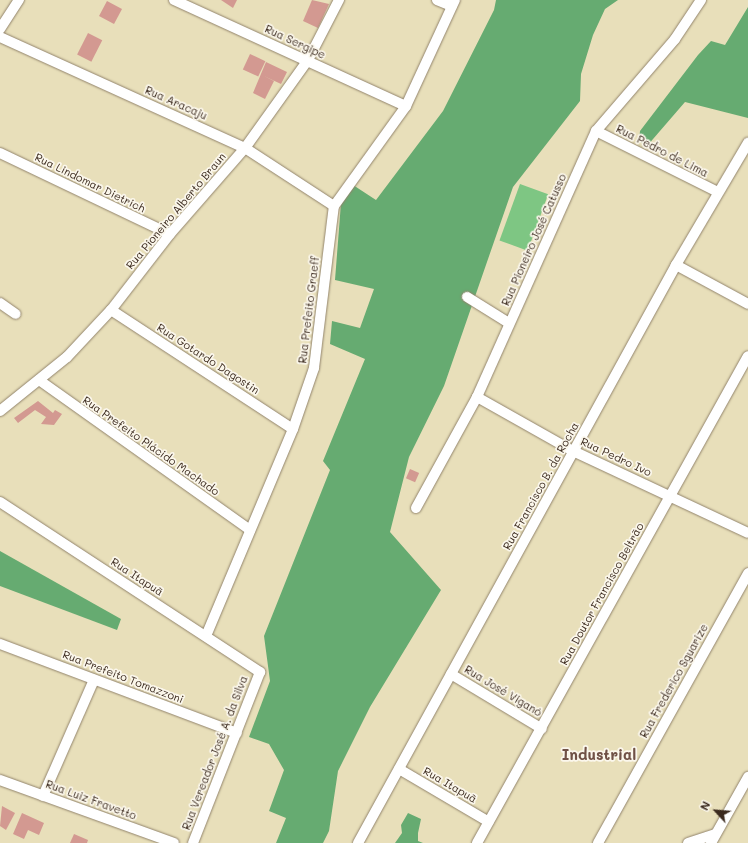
<!DOCTYPE html>
<html>
<head>
<meta charset="utf-8">
<style>
  body { margin:0 }
  #map { position:relative; width:748px; height:843px; overflow:hidden; background:#e8dfba; font-family:Mali,sans-serif }
  div>[style] { position:absolute }
  .green>* { inset:0; background:#7ec683; transform-origin:0 0 }
  .forest>* { inset:0; background:#66ab71 }
  .building>* { inset:0; background:#d39991; transform-origin:0 0 }
  .roads { filter:drop-shadow(0 0 1px #92846c) drop-shadow(0 0 1px #92846c) }
  .street>* { height:10px; margin:-5px; padding:0 5px; transform-origin:5px; border-radius:5px; background:#fff }
  span { translate:-50% -50%; white-space:nowrap; text-align:center; line-height:1.15; -webkit-text-stroke:3.5px #fbf7ec; paint-order:stroke }
  .street-label { font-size:11px; color:#3b2a1e }
  .district-label { font-size:15px; color:#705146; font-weight:700 }
  .north { position:absolute; left:696px; top:791px; width:40px; height:40px; -webkit-text-stroke:3px #fbf7ec; paint-order:stroke; rotate:296deg; font-size:11px; font-weight:700; line-height:16px; text-align:center; color:#3b2a1e }
  .north::after { content:''; display:block; margin:auto; width:14px; height:18px; background:#3b2a1e; clip-path:polygon(50% 0,100% 100%,50% 72%,0 100%) }
</style>
</head>
<body>
<div id="map">
  <div class="green">
    <div style="left:520px;top:184px;width:30px;height:60px;rotate:20deg"></div>
  </div>
  <div class="forest">
    <div style="clip-path:polygon(496px 0,618px 0,605px 9px,593px 35px,581px 74px,580px 101px,513px 187px,444px 386px,409px 457px,390px 532px,441px 590px,370px 707px,338px 771px,329px 831px,323px 843px,276px 843px,286px 818px,269px 811px,284px 770px,269px 744px,249px 737px,270px 681px,264px 636px,330px 470px,323px 461px,365px 359px,330px 344px,332px 321px,360px 328px,374px 289px,335px 280px,341px 203px,353px 185px,376px 200px,443px 111px,494px 10px)"></div>
    <div style="clip-path:polygon(748px 7px,748px 118px,685px 102px,647px 146px,639px 141px,640px 131px,698px 55px,711px 41px,725px 45px)"></div>
    <div style="clip-path:polygon(0 551px,121px 619px,117px 630px,0 586px)"></div>
    <div style="clip-path:polygon(408px 813px,421px 819px,418px 833px,418px 841px,423px 843px,395px 843px,402px 833px,401px 825px)"></div>
  </div>
  <div class="building">
    <div style="clip-path:polygon(221px 0,237px 0,233px 8px)"></div>
    <div style="clip-path:polygon(312px 0,329px 4px,318px 28px,303px 21px)"></div>
    <div style="left:107px;top:1px;width:17px;height:17px;rotate:28deg"></div>
    <div style="left:88px;top:33px;width:16px;height:24px;rotate:27deg"></div>
    <div style="left:250px;top:54px;width:17px;height:17px;rotate:25deg"></div>
    <div style="clip-path:polygon(266px 62px,287px 72px,281px 84px,264px 76px,274px 81px,265px 99px,253px 93px)"></div>
    <div style="clip-path:polygon(38px 401px,53px 413px,55px 410px,62px 414px,54px 425px,41px 424px,46px 417px,35px 410px,18px 423px,14px 418px)"></div>
    <div style="left:410px;top:469px;width:10px;height:10px;rotate:24deg"></div>
    <div style="clip-path:polygon(2px 806px,15px 813px,6px 830px,0 826px)"></div>
    <div style="clip-path:polygon(22px 813px,44px 823px,39px 835px,28px 830px,24px 839px,13px 834px)"></div>
    <div style="clip-path:polygon(74px 834px,88px 840px,87px 843px,70px 843px)"></div>
  </div>
  <div class="roads">
    <div class="street">
      <div style="left:174px;top:0;width:255px;rotate:24.6deg"></div>
      <div style="left:437px;top:0;width:16px;rotate:22deg"></div>
      <div style="left:0;top:29px;width:35px;rotate:-57deg"></div>
      <div style="left:0;top:37px;width:269px;rotate:24.4deg"></div>
      <div style="left:245px;top:148px;width:106px;rotate:33.1deg"></div>
      <div style="left:596px;top:131px;width:136px;rotate:26.6deg"></div>
      <div style="left:0;top:153px;width:188px;rotate:25.5deg"></div>
      <div style="left:676px;top:265px;width:82px;rotate:28.4deg"></div>
      <div style="left:467px;top:297px;width:49px;rotate:31.8deg"></div>
      <div style="left:0;top:303px;width:19px;rotate:35deg"></div>
      <div style="left:111px;top:310px;width:217px;rotate:33.2deg"></div>
      <div style="left:39px;top:380px;width:259px;rotate:35.4deg"></div>
      <div style="left:477px;top:397px;width:110px;rotate:29.4deg"></div>
      <div style="left:573px;top:451px;width:193px;rotate:25.1deg"></div>
      <div style="left:0;top:411px;width:86px;rotate:-38.9deg"></div>
      <div style="left:67px;top:357px;width:64px;rotate:-46.9deg"></div>
      <div style="left:111px;top:310px;width:96px;rotate:-52.2deg"></div>
      <div style="left:170px;top:234px;width:114px;rotate:-48.9deg"></div>
      <div style="left:245px;top:148px;width:108px;rotate:-54.4deg"></div>
      <div style="left:308px;top:60px;width:68px;rotate:-62.7deg"></div>
      <div style="left:0;top:502px;width:311px;rotate:33.2deg"></div>
      <div style="left:260px;top:672px;width:184px;rotate:111.4deg"></div>
      <div style="left:416px;top:508px;width:127px;rotate:-61.2deg"></div>
      <div style="left:477px;top:397px;width:291px;rotate:-65.9deg"></div>
      <div style="left:596px;top:131px;width:121px;rotate:-49.3deg"></div>
      <div style="left:675px;top:39px;width:47px;rotate:-56.3deg"></div>
      <div style="left:206px;top:636px;width:225px;rotate:-67.2deg"></div>
      <div style="left:293px;top:429px;width:65px;rotate:-71deg"></div>
      <div style="left:314px;top:368px;width:163px;rotate:-83deg"></div>
      <div style="left:334px;top:206px;width:123px;rotate:-54.2deg"></div>
      <div style="left:406px;top:106px;width:117px;rotate:-65.2deg"></div>
      <div style="left:0;top:644px;width:253px;rotate:20.6deg"></div>
      <div style="left:451px;top:674px;width:106px;rotate:31.1deg"></div>
      <div style="left:399px;top:769px;width:104px;rotate:30.5deg"></div>
      <div style="left:0;top:780px;width:185px;rotate:19.9deg"></div>
      <div style="left:43px;top:796px;width:127px;rotate:-66.3deg"></div>
      <div style="left:358px;top:843px;width:660px;rotate:-61.18deg"></div>
      <div style="left:676px;top:265px;width:142px;rotate:-59.5deg"></div>
      <div style="left:477px;top:843px;width:557px;rotate:-60.91deg"></div>
      <div style="left:598px;top:843px;width:309px;rotate:-60.9deg"></div>
      <div style="left:688px;top:843px;width:28px;rotate:-18deg"></div>
      <div style="left:711px;top:843px;width:76px;rotate:-60.7deg"></div>
    </div>
  </div>
  <div class="street-label">
    <span style="left:295px;top:42px;rotate:25deg">Rua Sergipe</span>
    <span style="left:176px;top:103px;rotate:24deg">Rua Aracaju</span>
    <span style="left:662px;top:151px;rotate:27deg">Rua Pedro de Lima</span>
    <span style="left:90px;top:183px;rotate:26deg">Rua Lindomar Dietrich</span>
    <span style="left:176px;top:211px;rotate:-50deg">Rua Pioneiro Alberto Braun</span>
    <span style="left:534px;top:240px;rotate:-66deg">Rua Pioneiro José Catusso</span>
    <span style="left:309px;top:310px;rotate:-83deg">Rua Prefeito Graeff</span>
    <span style="left:208px;top:359px;rotate:33deg">Rua Gotardo Dagostin</span>
    <span style="left:151px;top:446px;rotate:35deg">Rua Prefeito Plácido Machado</span>
    <span style="left:616px;top:457px;rotate:25deg">Rua Pedro Ivo</span>
    <span style="left:541px;top:486px;rotate:-61deg">Rua Francisco B. da Rocha</span>
    <span style="left:137px;top:577px;rotate:33deg">Rua Itapuã</span>
    <span style="left:602px;top:594px;rotate:-61deg">Rua Doutor Francisco Beltrão</span>
    <span style="left:123px;top:677px;rotate:21deg">Rua Prefeito Tomazzoni</span>
    <span style="left:674px;top:681px;rotate:-61deg">Rua Frederico Sguarize</span>
    <span style="left:503px;top:691px;rotate:31deg">Rua José Viganó</span>
    <span style="left:215px;top:753px;rotate:-69deg">Rua Vereador José A. da Silva</span>
    <span style="left:450px;top:785px;rotate:30deg">Rua Itapuã</span>
    <span style="left:91px;top:800px;rotate:20deg">Rua Luiz Fravetto</span>
  </div>
  <div class="district-label">
    <span style="left:599px;top:755px">Industrial</span>
  </div>
  <div class="north">N</div>
</div>
</body>
</html>
